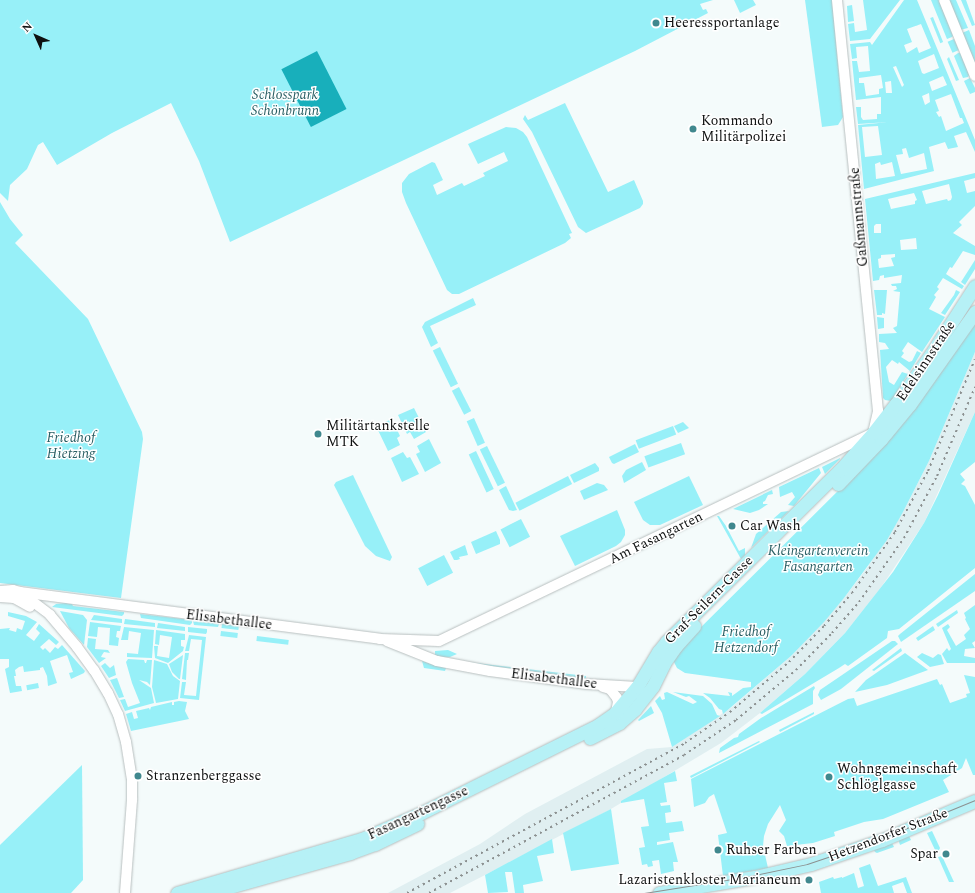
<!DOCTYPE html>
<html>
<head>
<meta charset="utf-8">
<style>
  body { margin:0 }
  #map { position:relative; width:975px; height:893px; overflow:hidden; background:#f4fbfb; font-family:Spectral,serif }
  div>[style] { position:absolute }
  .built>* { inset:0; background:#e0eff1 }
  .green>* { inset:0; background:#97f0f8; transform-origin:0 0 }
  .water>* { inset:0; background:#18afbb; transform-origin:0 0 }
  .roads { filter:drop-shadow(0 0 1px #b8bfbf) drop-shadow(0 0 1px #b8bfbf) }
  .minor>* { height:10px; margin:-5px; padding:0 5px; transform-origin:5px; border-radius:5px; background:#fff }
  .major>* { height:13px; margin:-6.5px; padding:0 6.5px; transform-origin:6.5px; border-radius:6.5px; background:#b6f1f6 }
  .tram>* { height:1px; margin:-0.5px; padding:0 0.5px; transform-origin:0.5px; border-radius:0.5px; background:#8c9191 }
  .rail>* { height:2px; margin-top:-1px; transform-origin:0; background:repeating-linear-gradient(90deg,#8c9191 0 2px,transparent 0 6px) }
  .dots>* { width:11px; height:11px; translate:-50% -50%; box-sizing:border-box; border:2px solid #fff; border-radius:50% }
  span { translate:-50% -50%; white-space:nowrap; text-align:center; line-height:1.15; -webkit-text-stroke:3px #fff; paint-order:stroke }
  .poi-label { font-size:14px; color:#0e1010 }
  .left { translate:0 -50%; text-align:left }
  .right { translate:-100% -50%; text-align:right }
  .park-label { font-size:14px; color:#295f64; font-style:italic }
  .street-label { font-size:14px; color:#0e1010 }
  .north { position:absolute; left:16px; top:16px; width:40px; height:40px; -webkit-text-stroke:3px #fff; paint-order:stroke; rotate:315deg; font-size:11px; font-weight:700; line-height:16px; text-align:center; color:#0e1010 }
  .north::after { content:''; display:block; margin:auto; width:14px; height:18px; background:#0e1010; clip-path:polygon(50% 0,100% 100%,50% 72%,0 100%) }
</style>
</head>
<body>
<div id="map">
  <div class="built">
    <div style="clip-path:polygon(975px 352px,975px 412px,924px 523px,880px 589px,845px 633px,805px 674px,760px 713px,721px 743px,611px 809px,485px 875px,450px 893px,388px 893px,480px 844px,525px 814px,647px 749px,672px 747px,732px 707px,791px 656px,844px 598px,867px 568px,903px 512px,929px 461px)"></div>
  </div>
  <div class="green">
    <div style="clip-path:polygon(0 0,713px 0,700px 4px,703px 10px,706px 9px,708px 13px,635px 51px,230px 242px,199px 161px,171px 103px,112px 133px,57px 165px,43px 142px,38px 145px,27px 169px,10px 185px,8px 201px,0 193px)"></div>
    <div style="clip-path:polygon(734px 0,753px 0,756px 5px,740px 13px)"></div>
    <div style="clip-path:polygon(805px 0,832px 0,843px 117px,838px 125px,822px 127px)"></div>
    <div style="clip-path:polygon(863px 0,900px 0,870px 39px,850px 41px,848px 24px,854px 23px,855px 32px,867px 30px)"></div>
    <div style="clip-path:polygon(evenodd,904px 0,917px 0,975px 140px,975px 152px,966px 132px,954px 136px,958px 147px,948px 149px,945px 142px,929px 147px,934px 171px,864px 189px,858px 125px,889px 122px,858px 124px,856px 107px,861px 107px,861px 117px,863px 120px,877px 119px,877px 114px,881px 114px,881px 97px,856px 100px,852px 61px,857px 61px,859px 72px,870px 71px,868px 46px,856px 47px,857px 58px,852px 59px,850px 44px,870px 42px,872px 45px,904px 0,921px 24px,931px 48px,919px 53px,917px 47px,907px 53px,904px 45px,912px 42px,907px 29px,921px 24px,904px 0,934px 54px,939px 68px,924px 74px,922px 73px,918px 61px,934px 54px,904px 0,896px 66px,904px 85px,902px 87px,893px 67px,896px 66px,904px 0,881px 75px,883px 88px,879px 89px,879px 94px,866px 96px,864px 83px,859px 83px,859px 78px,881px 75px,904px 0,943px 76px,947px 85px,932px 91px,929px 82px,943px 76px,904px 0,891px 81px,892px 93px,886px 93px,885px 82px,891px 81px,904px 0,929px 93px,930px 102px,925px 105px,922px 96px,929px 93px,904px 0,951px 94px,960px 118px,962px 118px,964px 123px,946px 131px,941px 116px,939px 117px,936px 112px,939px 111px,935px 100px,951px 94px,904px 0,878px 126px,882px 155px,865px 157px,862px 127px,878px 126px,904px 0,906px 148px,909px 158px,924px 153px,927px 169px,901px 174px,896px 155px,903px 154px,902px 149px,906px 148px,904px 0,880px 162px,881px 165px,892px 162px,895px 176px,876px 179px,875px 164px,880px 162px)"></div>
    <div style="clip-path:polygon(931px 0,939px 0,953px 36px,952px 37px,947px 39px)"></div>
    <div style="clip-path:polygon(948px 0,956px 0,968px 28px,960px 30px)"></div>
    <div style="clip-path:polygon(961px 0,966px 0,975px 25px,972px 26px)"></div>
    <div style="clip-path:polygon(852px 5px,854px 21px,848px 22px,847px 6px)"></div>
    <div style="left:933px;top:17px;width:27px;height:3px;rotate:68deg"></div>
    <div style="clip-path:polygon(969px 30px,975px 46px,975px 66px,962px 33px)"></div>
    <div style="left:954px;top:39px;width:12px;height:7px;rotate:66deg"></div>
    <div style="clip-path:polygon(958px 53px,961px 53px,969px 75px,968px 77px,963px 78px,954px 56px)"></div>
    <div style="clip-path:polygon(949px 57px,959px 80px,956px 81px,947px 59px)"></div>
    <div style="clip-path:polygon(970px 78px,975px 88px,975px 92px,970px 94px,964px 81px)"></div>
    <div style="clip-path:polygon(565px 103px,608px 192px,634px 180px,643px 201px,643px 204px,640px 208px,586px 233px,578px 227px,532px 132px,523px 119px,525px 115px,528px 120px)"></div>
    <div style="clip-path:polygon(506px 127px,516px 128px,523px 132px,527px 137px,572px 233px,569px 234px,571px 238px,565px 243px,459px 294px,452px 294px,447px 290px,406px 203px,402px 192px,402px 183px,409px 174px,432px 162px,435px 163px,443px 180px,433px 185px,437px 195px,462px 183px,464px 186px,485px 176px,483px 173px,508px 161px,504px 152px,478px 164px,468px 144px)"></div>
    <div style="clip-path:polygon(evenodd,975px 173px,975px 178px,964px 181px,967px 193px,975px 191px,975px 206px,959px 222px,962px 225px,953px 233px,975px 246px,975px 255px,963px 251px,952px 268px,950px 267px,946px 274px,964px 286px,962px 289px,943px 278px,937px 287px,939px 289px,934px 295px,936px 297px,929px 309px,945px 317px,922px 352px,908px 342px,902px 351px,904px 353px,901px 357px,909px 362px,912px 361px,917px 351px,921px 353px,910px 371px,899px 362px,898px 364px,892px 360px,886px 367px,889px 382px,894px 385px,902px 372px,908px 374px,891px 401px,885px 400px,883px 398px,880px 350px,889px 349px,885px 343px,879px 342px,879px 334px,897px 333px,893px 328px,897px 326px,900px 292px,893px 291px,897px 289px,896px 286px,892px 286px,891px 284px,901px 283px,902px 275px,884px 278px,884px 275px,880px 276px,879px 280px,873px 281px,865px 199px,975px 173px,949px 184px,952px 197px,951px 200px,948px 201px,947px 199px,926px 204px,922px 191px,949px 184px,975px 173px,914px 193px,917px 200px,915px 201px,915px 204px,891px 209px,888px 199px,914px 193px,975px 173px,876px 224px,881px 224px,881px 233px,874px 233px,874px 226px,876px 224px,975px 173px,916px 238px,917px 249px,901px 250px,900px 240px,916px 238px,975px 173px,895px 254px,895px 257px,891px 258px,894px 266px,879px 268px,878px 259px,881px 258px,881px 255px,895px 254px)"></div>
    <div style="clip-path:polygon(0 202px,10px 219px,23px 235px,15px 243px,88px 319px,142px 432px,143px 439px,121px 598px,0 583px)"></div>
    <div style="clip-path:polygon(975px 260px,975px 269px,965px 285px,961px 282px)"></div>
    <div style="clip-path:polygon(874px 290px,887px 290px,885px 314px,882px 313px,882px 315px,877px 315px)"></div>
    <div style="clip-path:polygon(956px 290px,960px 292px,945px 315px,941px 313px,954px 295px)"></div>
    <div style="clip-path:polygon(473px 298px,476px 305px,430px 326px,438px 343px,431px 347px,422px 327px,425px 322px)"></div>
    <div style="clip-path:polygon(877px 317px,884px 318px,884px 328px,878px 329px)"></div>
    <div style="clip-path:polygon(975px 319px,975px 352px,929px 461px,903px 512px,887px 540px,844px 598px,824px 622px,791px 656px,723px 714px,722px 710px,719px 709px,710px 698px,703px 693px,730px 696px,728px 692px,732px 693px,732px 696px,743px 688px,751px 687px,751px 682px,685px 673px,677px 668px,674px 662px,674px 657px,679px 649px,855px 474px)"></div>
    <div style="left:440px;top:347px;width:41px;height:8px;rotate:64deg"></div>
    <div style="left:459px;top:387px;width:27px;height:8px;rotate:63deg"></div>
    <div style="clip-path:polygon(414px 408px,426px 432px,414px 439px,410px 432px,407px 434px,398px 415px)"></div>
    <div style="clip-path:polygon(975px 412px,975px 462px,960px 474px,965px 480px,961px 484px,965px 486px,975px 505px,975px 568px,899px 629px,888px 631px,887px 638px,848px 666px,845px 664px,839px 668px,762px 714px,760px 713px,805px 674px,845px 633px,893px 572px,924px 523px,938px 495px)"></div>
    <div style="left:474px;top:418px;width:27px;height:8px;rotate:66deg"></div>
    <div style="clip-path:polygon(392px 419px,400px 436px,397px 438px,400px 445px,388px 451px,376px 426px)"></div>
    <div style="clip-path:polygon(683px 422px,689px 428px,678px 433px,674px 426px)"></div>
    <div style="left:673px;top:426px;width:9px;height:40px;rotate:69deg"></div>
    <div style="clip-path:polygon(429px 439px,441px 463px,425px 472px,416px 454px,420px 452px,417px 446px)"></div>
    <div style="left:681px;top:443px;width:12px;height:39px;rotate:70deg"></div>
    <div style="clip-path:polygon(635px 444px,639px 452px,614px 464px,612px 463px,609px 457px)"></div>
    <div style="left:487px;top:446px;width:41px;height:8px;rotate:64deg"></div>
    <div style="left:476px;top:451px;width:42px;height:8px;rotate:65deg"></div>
    <div style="clip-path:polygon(403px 452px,407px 458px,410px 457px,419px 474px,402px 482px,391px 458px)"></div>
    <div style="clip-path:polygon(840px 458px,840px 459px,825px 474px,822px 467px)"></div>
    <div style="clip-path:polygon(642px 462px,646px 470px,624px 483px,622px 476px,626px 470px)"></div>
    <div style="clip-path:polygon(595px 463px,599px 468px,599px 471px,574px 483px,570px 475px)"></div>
    <div style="clip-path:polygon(819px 468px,821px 473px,794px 506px,788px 505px,795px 497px,792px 492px,780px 497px,779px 487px)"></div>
    <div style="clip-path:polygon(353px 475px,392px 557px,390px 561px,376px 556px,365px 546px,334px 485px,336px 482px)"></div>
    <div style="left:568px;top:476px;width:9px;height:59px;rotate:63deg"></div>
    <div style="clip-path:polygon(689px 476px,703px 505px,660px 525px,650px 525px,643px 520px,634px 502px)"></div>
    <div style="clip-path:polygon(597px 483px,604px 485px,608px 490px,584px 500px,580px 491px)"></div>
    <div style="clip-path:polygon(506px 486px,517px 510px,513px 511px,509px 510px,499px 490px)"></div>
    <div style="clip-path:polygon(772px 490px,773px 494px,768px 495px,765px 501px,763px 502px,763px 504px,768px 504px,759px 510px,750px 513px,733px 509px)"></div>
    <div style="clip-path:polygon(617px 510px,625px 530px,625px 535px,621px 542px,616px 546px,575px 566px,560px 536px)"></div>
    <div style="clip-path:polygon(789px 511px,751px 548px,756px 534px,781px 512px)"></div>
    <div style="clip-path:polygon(717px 516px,719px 516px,726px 526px,739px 551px,745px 548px,745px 555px,741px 559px)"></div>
    <div style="left:521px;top:519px;width:20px;height:23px;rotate:63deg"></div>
    <div style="clip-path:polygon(496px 531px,500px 540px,500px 544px,476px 554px,471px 542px)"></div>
    <div style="clip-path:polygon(465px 545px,468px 555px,459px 557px,460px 559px,457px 560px,454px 560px,450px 552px)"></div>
    <div style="left:444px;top:555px;width:20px;height:29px;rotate:63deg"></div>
    <div style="clip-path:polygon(975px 574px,975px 591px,901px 642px,898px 636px,900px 634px)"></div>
    <div style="clip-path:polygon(66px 603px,72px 604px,73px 606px,124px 612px,124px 614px,122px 616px,52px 607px,56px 604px)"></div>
    <div style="clip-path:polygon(975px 605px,975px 641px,972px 643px,975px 648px,965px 649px,964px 656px,975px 658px,975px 663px,947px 663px,942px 654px,947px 648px,949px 651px,951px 649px,942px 628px,948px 624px,950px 627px,947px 630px,956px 646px,966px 639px,964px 635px,970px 629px,965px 619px,966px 618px,964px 613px)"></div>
    <div style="clip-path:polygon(957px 610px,958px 613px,938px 627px,936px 624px)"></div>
    <div style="clip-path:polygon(60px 611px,83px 615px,87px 620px,84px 645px,69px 628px)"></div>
    <div style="clip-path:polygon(8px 612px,26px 616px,37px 622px,26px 635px,34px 641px,40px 633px,36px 629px,39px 624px,59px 642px,56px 645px,49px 639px,40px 647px,43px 650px,45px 648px,50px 653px,55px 647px,58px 649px,62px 645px,85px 671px,84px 673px,71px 679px,69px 673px,73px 672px,67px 655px,50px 661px,57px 683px,48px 686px,47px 676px,43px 667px,40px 668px,40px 670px,24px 672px,23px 666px,19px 667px,15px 670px,16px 676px,14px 676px,16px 686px,21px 686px,22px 691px,10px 693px,5px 669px,9px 667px,9px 659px,0 659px,0 629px,10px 628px,9px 630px,16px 632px,17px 628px,22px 630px,25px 621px,8px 616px)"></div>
    <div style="clip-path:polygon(140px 614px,192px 620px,192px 623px,190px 625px,141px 618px)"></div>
    <div style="clip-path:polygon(94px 615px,122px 619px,122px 623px,91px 620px)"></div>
    <div style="clip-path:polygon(125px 619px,155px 623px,155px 627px,124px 624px)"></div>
    <div style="clip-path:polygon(193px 621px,219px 624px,218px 627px,194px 625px)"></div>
    <div style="clip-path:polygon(90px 622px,121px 626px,120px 631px,117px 631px,116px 637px,119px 638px,118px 646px,109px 645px,110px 628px,98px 627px,97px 637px,88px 636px)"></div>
    <div style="clip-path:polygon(158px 623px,185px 627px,185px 631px,157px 628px)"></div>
    <div style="left:222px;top:624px;width:17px;height:4px;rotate:7deg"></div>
    <div style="clip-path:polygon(933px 626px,935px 630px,918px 641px,916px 638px)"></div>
    <div style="clip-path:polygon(124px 627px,154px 630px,152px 658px,127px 657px,127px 653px,138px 654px,141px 633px,129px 631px,128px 640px,121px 640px)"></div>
    <div style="clip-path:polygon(188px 627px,207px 629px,207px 632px,206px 634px,188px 632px)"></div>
    <div style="clip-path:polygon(156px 630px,185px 634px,185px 640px,181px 640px,181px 646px,184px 647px,183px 651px,168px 663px,155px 658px,154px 646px,158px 646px,157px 656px,169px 658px,172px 637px,160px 635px,159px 645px,155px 644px)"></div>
    <div style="left:221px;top:631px;width:17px;height:5px;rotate:7deg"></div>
    <div style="clip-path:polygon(189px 635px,206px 637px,199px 700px,180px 698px,182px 682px,186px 682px,184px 695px,196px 696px,202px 640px,191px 639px,189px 651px,185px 651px)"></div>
    <div style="left:257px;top:636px;width:32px;height:5px;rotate:7deg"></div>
    <div style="clip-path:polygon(88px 638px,96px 639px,95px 649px,108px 650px,110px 653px,104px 652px,102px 655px,101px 657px,106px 658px,99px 663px,87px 647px)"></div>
    <div style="clip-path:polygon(892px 641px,895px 641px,898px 644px,841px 689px,821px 700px,818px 695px,820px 690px)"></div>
    <div style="clip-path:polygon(901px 648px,902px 651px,874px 671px,872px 670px)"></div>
    <div style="clip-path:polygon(448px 650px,457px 654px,450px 657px,437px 657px,435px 655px,435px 651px)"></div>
    <div style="clip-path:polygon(185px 653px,189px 653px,188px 660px,187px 660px,186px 680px,182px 679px)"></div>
    <div style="clip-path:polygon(905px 653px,928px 670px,887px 685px,855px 692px,866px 680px)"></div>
    <div style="clip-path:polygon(922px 653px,933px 658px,938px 654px,941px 655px,944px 664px,930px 667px,917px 657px)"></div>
    <div style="clip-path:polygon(183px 655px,180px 679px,179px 679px,172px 672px,169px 664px)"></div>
    <div style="clip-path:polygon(128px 659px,144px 660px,145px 663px,146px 663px,147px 660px,152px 660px,150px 685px,147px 682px,139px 680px,151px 688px,154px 703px,125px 711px,120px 700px,125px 699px,128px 707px,140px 703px,132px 683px,126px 662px)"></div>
    <div style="clip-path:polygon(154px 660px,167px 664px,173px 676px,180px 681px,178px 699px,156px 703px,152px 687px)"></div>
    <div style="clip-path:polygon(422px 661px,446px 668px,445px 671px,424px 668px)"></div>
    <div style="clip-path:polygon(459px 661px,586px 676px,586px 679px,459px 663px)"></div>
    <div style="clip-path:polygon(105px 663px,110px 668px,114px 665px,116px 675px,109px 678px,101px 666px)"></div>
    <div style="clip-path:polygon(964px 675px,975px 677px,975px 775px,973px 775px,966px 758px,962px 768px,943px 780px,949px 792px,883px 819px,864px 822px,834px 832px,835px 836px,813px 843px,787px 846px,784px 836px,779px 831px,786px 820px,780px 805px,768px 824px,764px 836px,763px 846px,768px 868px,723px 876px,718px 835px,727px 833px,714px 794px,709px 797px,705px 803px,694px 807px,691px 779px,848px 699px,854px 698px,857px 706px,937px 679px,940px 685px,942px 684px,950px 703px,967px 697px,966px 694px,970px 693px)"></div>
    <div style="clip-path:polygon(117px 678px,124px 697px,119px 698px,110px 680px)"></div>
    <div style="left:38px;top:683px;width:5px;height:12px;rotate:79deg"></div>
    <div style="clip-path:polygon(814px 686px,815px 688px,813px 691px,813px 704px,719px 753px,720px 748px,734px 738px,738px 737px,739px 734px,761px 718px)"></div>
    <div style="clip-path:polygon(667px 692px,693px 704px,697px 702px,689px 696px,686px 697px,673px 692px,703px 696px,712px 704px,717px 715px,720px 716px,672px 747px,662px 713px,655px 701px,660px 696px,662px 700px,665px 699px,664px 693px)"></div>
    <div style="clip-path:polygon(179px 701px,187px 702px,185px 711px,189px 719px,131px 731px,126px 714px,132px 712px,134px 719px,138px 718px,136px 711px,149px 708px,150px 710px,151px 707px,172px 702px,172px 705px,174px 705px,174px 702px)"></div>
    <div style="clip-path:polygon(651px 706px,654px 713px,639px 721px,638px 720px)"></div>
    <div style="clip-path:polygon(814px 712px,814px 714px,780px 732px,779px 730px)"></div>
    <div style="clip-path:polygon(759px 741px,760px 742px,691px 778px,690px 776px)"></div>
    <div style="clip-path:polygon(82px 765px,83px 880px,71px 893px,0 893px,0 845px)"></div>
    <div style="clip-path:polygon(675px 771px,677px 781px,664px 783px,667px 802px,660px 803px,661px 806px,670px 805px,671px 812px,665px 813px,666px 823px,682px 821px,684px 831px,669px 833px,670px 840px,657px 842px,657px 845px,673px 842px,678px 862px,673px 862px,674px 871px,661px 874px,659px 860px,652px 861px,653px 866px,648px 867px,647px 864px,642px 865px,639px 848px,645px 847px,641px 827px,649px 826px,644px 799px,621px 803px,621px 801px)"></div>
    <div style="clip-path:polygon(611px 809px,619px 864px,571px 871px,563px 833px)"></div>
    <div style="clip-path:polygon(932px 831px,940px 848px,937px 854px,927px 833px)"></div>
    <div style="clip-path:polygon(906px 835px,909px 836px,911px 840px,900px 845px,898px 839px)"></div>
    <div style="clip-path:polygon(552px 839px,554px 853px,537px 856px,543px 881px,523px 885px,524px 893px,515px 893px,512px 872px,505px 872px,508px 892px,488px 893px,485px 875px)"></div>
    <div style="clip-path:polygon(892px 843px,894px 847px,877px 853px,875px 852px,874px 850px)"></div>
    <div style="clip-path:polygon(942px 856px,954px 882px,949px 882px,938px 857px)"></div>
    <div style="clip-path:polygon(870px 864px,878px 886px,906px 877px,912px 893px,907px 893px,903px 882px,892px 886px,894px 893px,821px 893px,819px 882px,833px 877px,834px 879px,842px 877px,842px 878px,854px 873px,858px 888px,864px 886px,859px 868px)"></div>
  </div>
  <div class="water">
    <div style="left:317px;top:51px;width:65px;height:40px;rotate:63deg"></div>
  </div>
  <div class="roads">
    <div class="minor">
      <div style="left:944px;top:0;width:82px;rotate:67.8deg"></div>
      <div style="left:0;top:591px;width:13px;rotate:-4deg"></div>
      <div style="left:13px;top:590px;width:7px;rotate:16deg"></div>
      <div style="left:20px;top:592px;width:38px;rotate:37deg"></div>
      <div style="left:50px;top:615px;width:42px;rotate:49.8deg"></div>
      <div style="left:77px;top:647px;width:29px;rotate:54deg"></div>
      <div style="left:94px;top:670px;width:27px;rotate:59deg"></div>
      <div style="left:108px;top:693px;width:23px;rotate:65deg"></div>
      <div style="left:118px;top:714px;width:29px;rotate:74deg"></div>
      <div style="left:126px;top:742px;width:36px;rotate:81deg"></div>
      <div style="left:132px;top:778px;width:22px;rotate:90deg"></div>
      <div style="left:132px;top:800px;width:93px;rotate:94.3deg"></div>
      <div style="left:20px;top:592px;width:363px;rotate:7.4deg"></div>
      <div style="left:380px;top:639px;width:59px;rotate:1.9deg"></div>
      <div style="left:439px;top:641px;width:481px;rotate:-25.6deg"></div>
      <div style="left:873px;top:433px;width:23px;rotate:-77deg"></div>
      <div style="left:878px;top:411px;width:413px;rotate:-95.7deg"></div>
      <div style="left:0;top:597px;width:14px;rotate:4deg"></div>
      <div style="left:14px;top:598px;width:18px;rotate:29deg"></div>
      <div style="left:387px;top:641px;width:54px;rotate:21.8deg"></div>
      <div style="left:437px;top:661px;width:54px;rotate:10.7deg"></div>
      <div style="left:490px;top:671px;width:98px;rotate:7.6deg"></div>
      <div style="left:587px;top:684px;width:50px;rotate:3.4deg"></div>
      <div style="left:603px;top:687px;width:7px;rotate:16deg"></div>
      <div style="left:610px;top:689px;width:11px;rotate:52deg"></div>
      <div style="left:617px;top:698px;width:4px;rotate:76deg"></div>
      <div style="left:618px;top:702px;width:10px;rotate:101deg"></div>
    </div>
    <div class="major">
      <div style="left:838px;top:484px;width:62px;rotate:-46.3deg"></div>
      <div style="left:881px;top:439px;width:45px;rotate:-50.4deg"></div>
      <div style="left:910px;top:404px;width:113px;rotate:-54.8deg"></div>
      <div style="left:590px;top:738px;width:33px;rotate:-27deg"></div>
      <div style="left:619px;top:723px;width:21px;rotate:-41deg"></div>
      <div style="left:635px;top:709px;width:29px;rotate:-52deg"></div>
      <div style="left:653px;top:686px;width:25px;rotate:-64deg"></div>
      <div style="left:664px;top:663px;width:21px;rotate:-55deg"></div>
      <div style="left:676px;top:646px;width:27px;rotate:-48deg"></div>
      <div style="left:177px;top:893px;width:193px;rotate:-16.3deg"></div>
      <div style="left:362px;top:839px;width:64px;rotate:-23.8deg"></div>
      <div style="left:421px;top:813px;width:198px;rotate:-26.4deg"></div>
      <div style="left:598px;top:725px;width:21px;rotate:-35deg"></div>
      <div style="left:615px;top:713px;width:34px;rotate:-50deg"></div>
      <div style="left:637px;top:687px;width:41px;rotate:-59deg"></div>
      <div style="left:658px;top:652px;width:14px;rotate:-51deg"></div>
      <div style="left:667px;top:641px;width:242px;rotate:-44.7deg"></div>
      <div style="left:839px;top:471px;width:51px;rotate:-48.2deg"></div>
      <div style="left:873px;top:433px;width:37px;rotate:-52deg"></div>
      <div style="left:896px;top:404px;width:61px;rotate:-55deg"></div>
      <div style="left:931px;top:354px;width:81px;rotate:-57.1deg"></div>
      <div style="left:208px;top:893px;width:148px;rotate:-15.7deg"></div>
      <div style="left:350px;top:853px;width:27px;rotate:-20deg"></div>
      <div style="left:375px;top:844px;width:47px;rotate:-25.5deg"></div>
      <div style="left:659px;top:893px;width:97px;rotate:-9.5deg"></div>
      <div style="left:755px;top:877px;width:57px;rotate:-13.1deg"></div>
      <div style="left:811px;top:864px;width:75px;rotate:-18.7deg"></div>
      <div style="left:882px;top:840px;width:101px;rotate:-22.8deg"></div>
    </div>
  </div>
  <div class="tram">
    <div style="left:644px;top:893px;width:102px;rotate:-9deg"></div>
    <div style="left:745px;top:877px;width:63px;rotate:-11.8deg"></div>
    <div style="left:807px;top:864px;width:72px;rotate:-18.7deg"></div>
    <div style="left:875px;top:841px;width:108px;rotate:-22.3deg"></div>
  </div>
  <div class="rail">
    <div style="left:407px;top:893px;width:316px;rotate:-28.3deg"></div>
    <div style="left:685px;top:743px;width:55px;rotate:-34.6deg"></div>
    <div style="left:730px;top:712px;width:77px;rotate:-40.3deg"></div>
    <div style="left:789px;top:662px;width:50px;rotate:-45.8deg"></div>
    <div style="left:824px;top:626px;width:43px;rotate:-49.7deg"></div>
    <div style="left:852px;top:593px;width:75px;rotate:-54.8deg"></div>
    <div style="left:895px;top:532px;width:69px;rotate:-61.6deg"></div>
    <div style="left:928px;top:471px;width:121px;rotate:-67.2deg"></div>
    <div style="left:429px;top:893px;width:290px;rotate:-28.4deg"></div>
    <div style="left:684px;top:755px;width:63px;rotate:-33.9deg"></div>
    <div style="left:736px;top:720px;width:78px;rotate:-39.8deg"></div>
    <div style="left:796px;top:670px;width:52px;rotate:-45.8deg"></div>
    <div style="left:832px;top:633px;width:41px;rotate:-48.9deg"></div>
    <div style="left:859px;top:602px;width:78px;rotate:-54.9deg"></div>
    <div style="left:904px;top:538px;width:70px;rotate:-62deg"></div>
    <div style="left:937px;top:476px;width:97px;rotate:-66.9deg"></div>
  </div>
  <div class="dots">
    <div style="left:656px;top:23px;background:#40888e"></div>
    <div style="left:693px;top:129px;background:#40888e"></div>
    <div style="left:318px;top:434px;background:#40888e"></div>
    <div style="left:732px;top:526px;background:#40888e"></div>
    <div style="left:138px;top:776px;background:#40888e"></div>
    <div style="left:829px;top:777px;background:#40888e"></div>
    <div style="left:718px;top:850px;background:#40888e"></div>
    <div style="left:946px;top:854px;background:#40888e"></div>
    <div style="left:809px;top:880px;background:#40888e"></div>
  </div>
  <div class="poi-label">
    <span class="left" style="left:664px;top:23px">Heeressportanlage</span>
    <span class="left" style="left:701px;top:129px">Kommando<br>Militärpolizei</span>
    <span class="left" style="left:326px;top:434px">Militärtankstelle<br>MTK</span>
    <span class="left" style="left:740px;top:526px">Car Wash</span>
    <span class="left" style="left:837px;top:777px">Wohngemeinschaft<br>Schlöglgasse</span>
    <span class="left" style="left:146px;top:776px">Stranzenberggasse</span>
    <span class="left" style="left:726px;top:850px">Ruhser Farben</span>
    <span class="right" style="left:938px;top:854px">Spar</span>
    <span class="right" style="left:801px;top:880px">Lazaristenkloster Marianeum</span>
  </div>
  <div class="park-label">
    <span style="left:285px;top:103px">Schlosspark<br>Schönbrunn</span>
    <span style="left:71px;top:446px">Friedhof<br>Hietzing</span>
    <span style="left:818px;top:559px">Kleingartenverein<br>Fasangarten</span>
    <span style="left:746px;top:640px">Friedhof<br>Hetzendorf</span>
  </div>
  <div class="street-label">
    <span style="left:859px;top:217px;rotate:-95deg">Gaßmannstraße</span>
    <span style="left:926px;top:361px;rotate:-56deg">Edelsinnstraße</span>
    <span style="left:656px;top:538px;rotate:-26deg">Am Fasangarten</span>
    <span style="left:709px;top:600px;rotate:-45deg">Graf-Seilern-Gasse</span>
    <span style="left:229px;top:620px;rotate:7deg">Elisabethallee</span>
    <span style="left:554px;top:679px;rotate:7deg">Elisabethallee</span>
    <span style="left:418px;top:813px;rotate:-25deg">Fasangartengasse</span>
    <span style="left:888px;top:835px;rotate:-21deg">Hetzendorfer Straße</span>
  </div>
  <div class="north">N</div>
</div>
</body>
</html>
